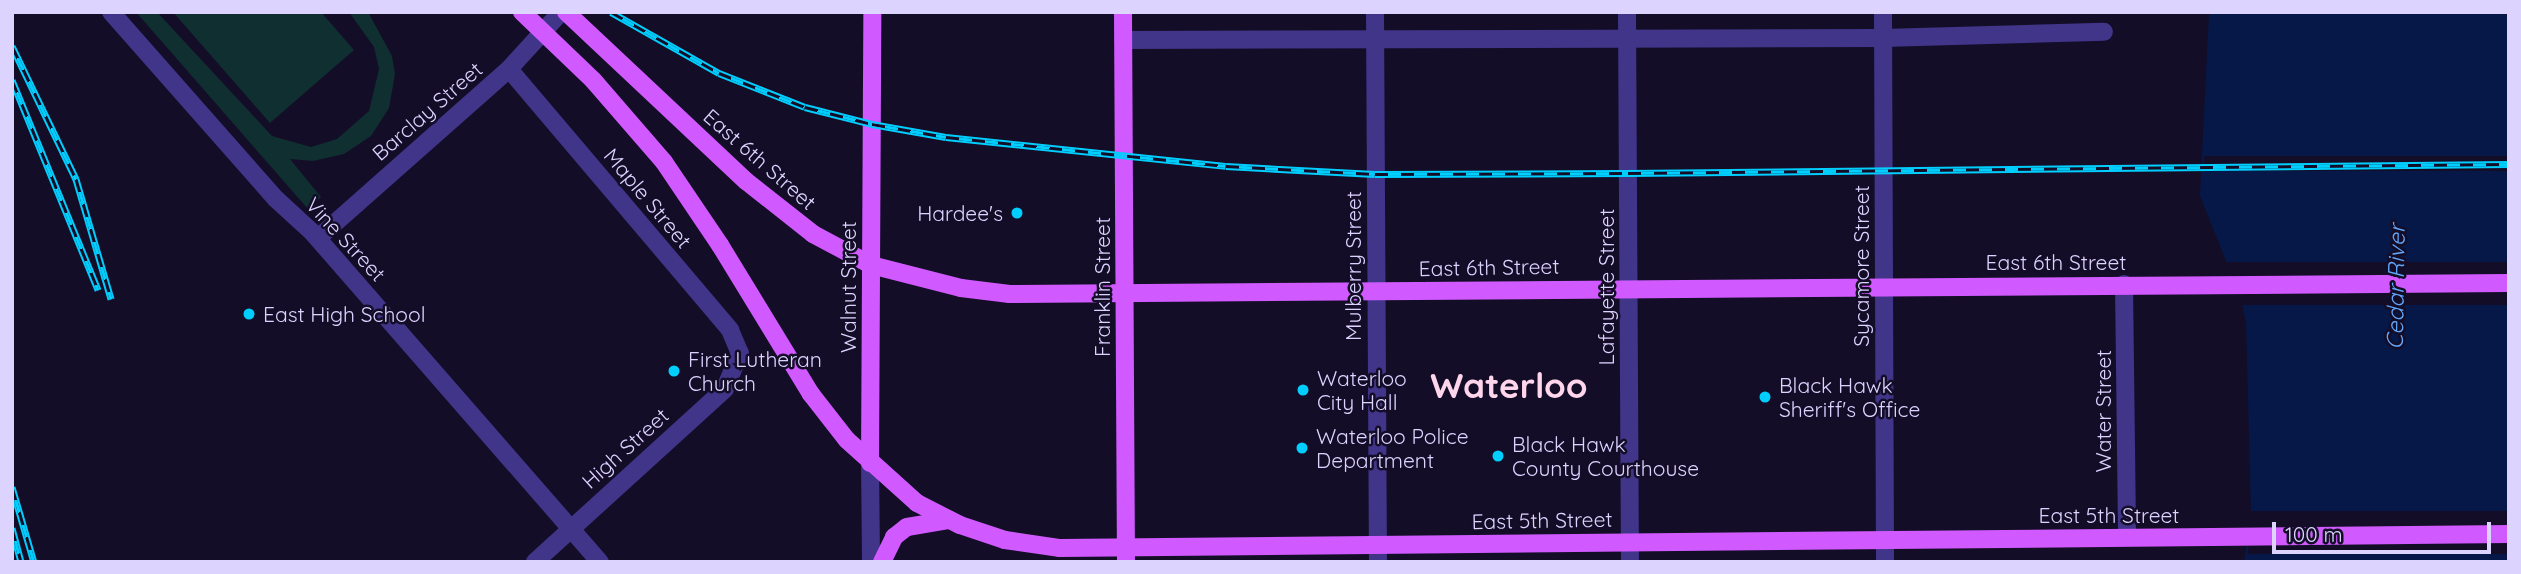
<!DOCTYPE html>
<html>
<head>
<meta charset="utf-8">
<style>
  body { margin:0 }
  #map { position:relative; width:2521px; height:574px; overflow:hidden; background:#140d27; font-family:Quicksand,sans-serif }
  div>[style] { position:absolute }
  .green>* { inset:0; background:#102f31 }
  .water>* { inset:0; background:#061847 }
  .pier>* { inset:0; background:#140d27; transform-origin:0 0 }
  .minor>* { height:18px; margin:-9px; padding:0 9px; transform-origin:9px; border-radius:9px; background:#403589 }
  .major>* { height:18px; margin:-9px; padding:0 9px; transform-origin:9px; border-radius:9px; background:#d05aff }
  .rail>* { height:7px; margin-top:-3.5px; transform-origin:0; background:repeating-linear-gradient(90deg,#140d27 0 13px,#00cefe 0 26px); box-sizing:border-box; border-block:2px solid #00cefe }
  .dots>* { width:19px; height:19px; translate:-50% -50%; box-sizing:border-box; border:4px solid #140d27; border-radius:50% }
  span { translate:-50% -50%; white-space:nowrap; text-align:center; line-height:1.15; -webkit-text-stroke:5px #140d27; paint-order:stroke }
  .street-label { font-size:21px; color:#dcd3ff }
  .poi-label { font-size:21px; color:#dcd3ff }
  .right { translate:-100% -50%; text-align:right }
  .left { translate:0 -50%; text-align:left }
  .water-label { font-size:23px; color:#61a8ff; font-style:italic }
  .town-label { font-size:35px; color:#ffd5ec; font-weight:700 }
  .frame { position:absolute; inset:0; border:14px solid #dcd3ff; pointer-events:none }
  .scale { position:absolute; left:2272px; top:522px; width:219px; height:32px; box-sizing:border-box; border:4px solid #dcd3ff; border-top:0; padding-left:9px; font-size:21px; line-height:24px; white-space:nowrap; color:#dcd3ff; -webkit-text-stroke:5px #140d27; paint-order:stroke }
</style>
</head>
<body>
<div id="map">
  <div class="green">
    <div style="clip-path:polygon(136px 12px,157px 12px,272px 136px,311px 147px,337px 139px,369px 111px,379px 69px,374px 47px,349px 12px,368px 12px,392px 56px,395px 74px,389px 108px,371px 136px,344px 154px,313px 161px,290px 159px,321px 197px,308px 209px)"></div>
    <div style="clip-path:polygon(173px 12px,321px 12px,354px 50px,270px 123px)"></div>
  </div>
  <div class="water">
    <div style="clip-path:polygon(2209px 12px,2509px 12px,2509px 562px,2244px 562px,2251px 515px,2246px 323px,2241px 298px,2200px 196px)"></div>
  </div>
  <div class="pier">
    <div style="left:2509px;top:156px;width:15px;height:305px;rotate:90deg"></div>
    <div style="left:2509px;top:262px;width:43px;height:284px;rotate:90deg"></div>
    <div style="left:2509px;top:511px;width:43px;height:261px;rotate:90deg"></div>
  </div>
  <div class="minor">
    <div style="left:111px;top:12px;width:249px;rotate:48.6deg"></div>
    <div style="left:276px;top:199px;width:49px;rotate:42.5deg"></div>
    <div style="left:312px;top:232px;width:438px;rotate:48.9deg"></div>
    <div style="left:1375px;top:12px;width:550px;rotate:89.69deg"></div>
    <div style="left:1627px;top:12px;width:550px;rotate:89.69deg"></div>
    <div style="left:1883px;top:12px;width:550px;rotate:89.79deg"></div>
    <div style="left:1123px;top:40px;width:760px;rotate:-0.15deg"></div>
    <div style="left:1883px;top:38px;width:221px;rotate:-1.6deg"></div>
    <div style="left:509px;top:69px;width:342px;rotate:49.7deg"></div>
    <div style="left:730px;top:330px;width:25px;rotate:67deg"></div>
    <div style="left:740px;top:353px;width:39px;rotate:113deg"></div>
    <div style="left:725px;top:389px;width:257px;rotate:137.7deg"></div>
    <div style="left:318px;top:238px;width:255px;rotate:-41.5deg"></div>
    <div style="left:509px;top:69px;width:77px;rotate:-47.6deg"></div>
    <div style="left:2124px;top:284px;width:253px;rotate:89.3deg"></div>
    <div style="left:870px;top:463px;width:99px;rotate:89.4deg"></div>
  </div>
  <div class="major">
    <div style="left:522px;top:12px;width:98px;rotate:43.8deg"></div>
    <div style="left:593px;top:80px;width:108px;rotate:49.1deg"></div>
    <div style="left:664px;top:162px;width:100px;rotate:56deg"></div>
    <div style="left:720px;top:245px;width:175px;rotate:58.6deg"></div>
    <div style="left:811px;top:394px;width:58px;rotate:52deg"></div>
    <div style="left:847px;top:440px;width:94px;rotate:42deg"></div>
    <div style="left:917px;top:503px;width:48px;rotate:27.1deg"></div>
    <div style="left:960px;top:525px;width:47px;rotate:18.4deg"></div>
    <div style="left:1005px;top:540px;width:56px;rotate:8.3deg"></div>
    <div style="left:1060px;top:548px;width:1449px;rotate:-0.55deg"></div>
    <div style="left:566px;top:12px;width:247px;rotate:43.2deg"></div>
    <div style="left:746px;top:181px;width:85px;rotate:38.3deg"></div>
    <div style="left:813px;top:234px;width:66px;rotate:28.1deg"></div>
    <div style="left:871px;top:265px;width:93px;rotate:14.3deg"></div>
    <div style="left:961px;top:288px;width:49px;rotate:7deg"></div>
    <div style="left:1010px;top:294px;width:1499px;rotate:-0.42deg"></div>
    <div style="left:1123px;top:12px;width:550px;rotate:89.69deg"></div>
    <div style="left:870px;top:463px;width:451px;rotate:-89.7deg"></div>
    <div style="left:882px;top:562px;width:28px;rotate:-64deg"></div>
    <div style="left:894px;top:537px;width:16px;rotate:-38deg"></div>
    <div style="left:907px;top:527px;width:43px;rotate:-9.5deg"></div>
  </div>
  <div class="rail">
    <div style="left:611px;top:12px;width:124px;rotate:29.5deg"></div>
    <div style="left:719px;top:73px;width:92px;rotate:21.6deg"></div>
    <div style="left:805px;top:107px;width:69px;rotate:14.2deg"></div>
    <div style="left:872px;top:124px;width:75px;rotate:10deg"></div>
    <div style="left:946px;top:137px;width:281px;rotate:5.9deg"></div>
    <div style="left:1226px;top:166px;width:149px;rotate:3.1deg"></div>
    <div style="left:1375px;top:174px;width:253px;rotate:-0.2deg"></div>
    <div style="left:1628px;top:173px;width:881px;rotate:-0.59deg"></div>
    <div style="left:12px;top:46px;width:148px;rotate:64.3deg"></div>
    <div style="left:76px;top:179px;width:125px;rotate:73.7deg"></div>
    <div style="left:12px;top:80px;width:227px;rotate:67.7deg"></div>
    <div style="left:12px;top:487px;width:78px;rotate:73.7deg"></div>
    <div style="left:12px;top:528px;width:35px;rotate:75deg"></div>
  </div>
  <div class="dots">
    <div style="left:1017px;top:213px;background:#00cefe"></div>
    <div style="left:249px;top:314px;background:#00cefe"></div>
    <div style="left:674px;top:371px;background:#00cefe"></div>
    <div style="left:1303px;top:390px;background:#00cefe"></div>
    <div style="left:1765px;top:397px;background:#00cefe"></div>
    <div style="left:1302px;top:448px;background:#00cefe"></div>
    <div style="left:1498px;top:456px;background:#00cefe"></div>
  </div>
  <div class="street-label">
    <span style="left:427px;top:111px;rotate:-41deg">Barclay Street</span>
    <span style="left:760px;top:159px;rotate:41deg">East 6th Street</span>
    <span style="left:648px;top:198px;rotate:50deg">Maple Street</span>
    <span style="left:346px;top:239px;rotate:47deg">Vine Street</span>
    <span style="left:2056px;top:262px">East 6th Street</span>
    <span style="left:1353px;top:266px;rotate:-90deg">Mulberry Street</span>
    <span style="left:1861px;top:266px;rotate:-90deg">Sycamore Street</span>
    <span style="left:1489px;top:267px;rotate:-1deg">East 6th Street</span>
    <span style="left:848px;top:287px;rotate:-90deg">Walnut Street</span>
    <span style="left:1102px;top:287px;rotate:-90deg">Franklin Street</span>
    <span style="left:1606px;top:287px;rotate:-90deg">Lafayette Street</span>
    <span style="left:2103px;top:411px;rotate:-90deg">Water Street</span>
    <span style="left:625px;top:448px;rotate:-42deg">High Street</span>
    <span style="left:2109px;top:515px">East 5th Street</span>
    <span style="left:1542px;top:520px;rotate:-1deg">East 5th Street</span>
  </div>
  <div class="poi-label">
    <span class="right" style="left:1003px;top:213px">Hardee's</span>
    <span class="left" style="left:263px;top:314px">East High School</span>
    <span class="left" style="left:688px;top:371px">First Lutheran<br>Church</span>
    <span class="left" style="left:1317px;top:390px">Waterloo<br>City Hall</span>
    <span class="left" style="left:1779px;top:397px">Black Hawk<br>Sheriff's Office</span>
    <span class="left" style="left:1316px;top:448px">Waterloo Police<br>Department</span>
    <span class="left" style="left:1512px;top:456px">Black Hawk<br>County Courthouse</span>
  </div>
  <div class="water-label">
    <span style="left:2396px;top:287px;rotate:-89deg">Cedar River</span>
  </div>
  <div class="town-label">
    <span style="left:1509px;top:385px">Waterloo</span>
  </div>
  <div class="frame"></div>
  <div class="scale">100 m</div>
</div>
</body>
</html>
